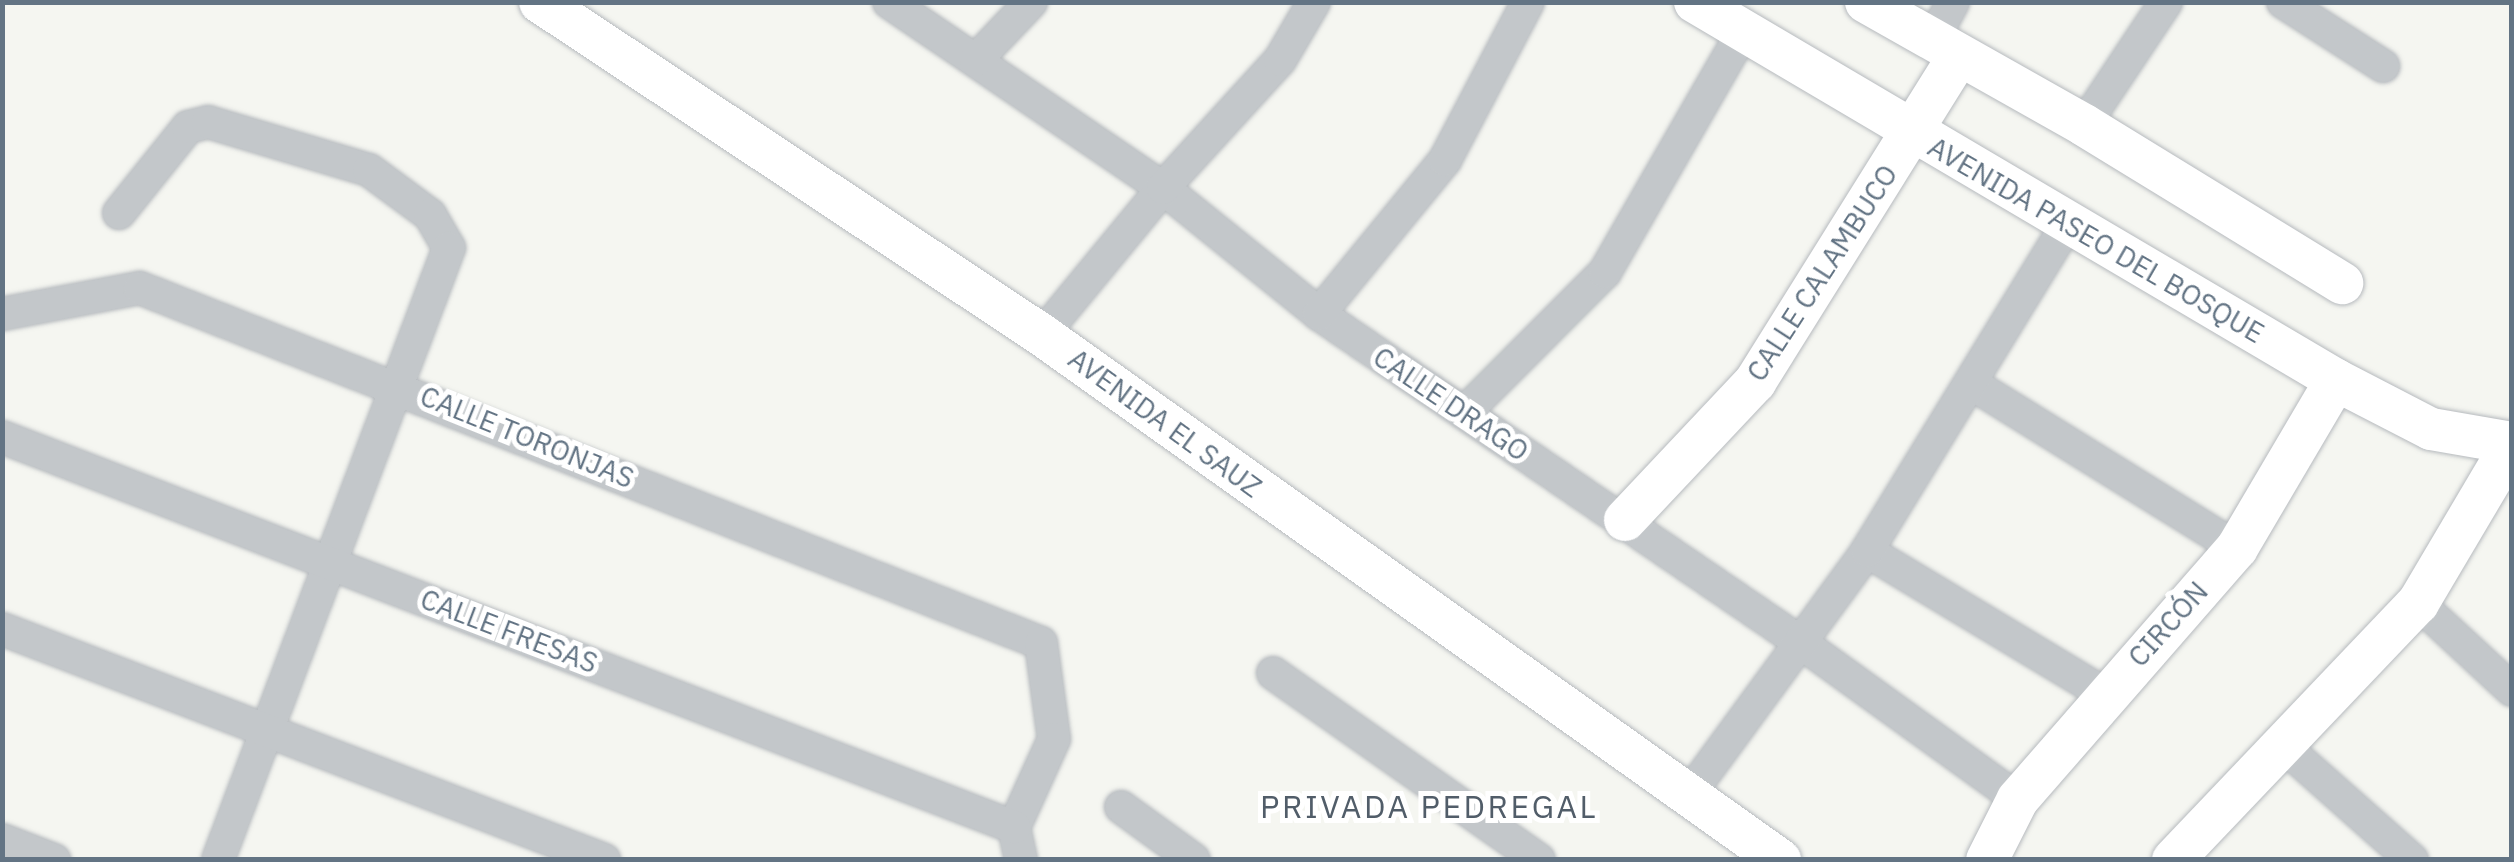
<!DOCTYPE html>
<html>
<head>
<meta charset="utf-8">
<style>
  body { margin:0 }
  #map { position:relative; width:2514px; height:862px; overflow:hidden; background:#f5f6f1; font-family:"IBM Plex Sans",sans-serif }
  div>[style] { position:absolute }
  .roads { filter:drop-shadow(0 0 2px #b6babe) drop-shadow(0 0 2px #b6babe) }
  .minor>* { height:32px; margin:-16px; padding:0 16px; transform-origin:16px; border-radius:16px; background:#c3c7ca }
  .major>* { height:42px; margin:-21px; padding:0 21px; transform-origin:21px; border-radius:21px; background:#fff }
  span { translate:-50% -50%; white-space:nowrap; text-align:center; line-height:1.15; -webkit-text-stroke:10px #fff; paint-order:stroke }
  .street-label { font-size:28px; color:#637484 }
  .quarter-label { font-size:32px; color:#515d69; letter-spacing:2.5px }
  .frame { position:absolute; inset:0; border:5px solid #637484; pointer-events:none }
</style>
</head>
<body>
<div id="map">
  <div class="roads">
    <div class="minor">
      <div style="left:889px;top:2px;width:331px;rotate:34.2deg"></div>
      <div style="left:1163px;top:188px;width:201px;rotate:38.9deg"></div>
      <div style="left:1319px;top:314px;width:582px;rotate:34.29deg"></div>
      <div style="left:1800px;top:642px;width:269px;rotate:35.8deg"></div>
      <div style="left:2283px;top:2px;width:119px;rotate:32.6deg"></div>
      <div style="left:1932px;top:41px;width:44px;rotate:-61.7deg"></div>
      <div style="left:976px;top:60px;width:80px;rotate:-46.5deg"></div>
      <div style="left:2084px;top:125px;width:148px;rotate:-56.3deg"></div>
      <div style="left:119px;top:213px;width:110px;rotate:-51.3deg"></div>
      <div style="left:188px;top:127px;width:21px;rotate:-14deg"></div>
      <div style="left:208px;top:122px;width:168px;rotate:16.6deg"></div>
      <div style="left:369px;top:170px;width:76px;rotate:36.4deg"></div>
      <div style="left:430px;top:215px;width:38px;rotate:60deg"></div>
      <div style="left:449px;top:248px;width:654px;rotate:110.68deg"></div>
      <div style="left:2px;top:314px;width:140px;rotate:-10.7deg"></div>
      <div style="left:140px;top:288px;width:968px;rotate:21.5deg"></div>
      <div style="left:1041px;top:643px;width:97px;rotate:82.3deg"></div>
      <div style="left:1054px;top:739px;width:97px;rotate:114.4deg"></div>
      <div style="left:1014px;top:827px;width:34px;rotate:78deg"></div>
      <div style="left:1319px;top:314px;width:199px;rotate:-50.7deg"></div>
      <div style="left:1445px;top:160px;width:178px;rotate:-62.3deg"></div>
      <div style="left:1042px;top:335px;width:190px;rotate:-50.5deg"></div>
      <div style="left:1163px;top:188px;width:173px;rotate:-47.6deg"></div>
      <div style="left:1280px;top:60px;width:67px;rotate:-59.6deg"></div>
      <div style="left:1974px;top:385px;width:309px;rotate:31.8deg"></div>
      <div style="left:1464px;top:413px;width:199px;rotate:-45deg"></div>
      <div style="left:1605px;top:272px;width:277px;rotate:-60.1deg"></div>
      <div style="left:2px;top:437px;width:1085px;rotate:21.08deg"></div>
      <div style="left:1867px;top:551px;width:278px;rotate:31deg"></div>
      <div style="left:2418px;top:603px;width:128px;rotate:42.8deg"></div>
      <div style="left:2px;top:629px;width:645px;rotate:20.99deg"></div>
      <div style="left:1273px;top:673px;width:325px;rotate:35.1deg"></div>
      <div style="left:2279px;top:742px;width:178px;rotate:41.6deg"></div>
      <div style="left:1688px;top:796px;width:303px;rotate:-53.8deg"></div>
      <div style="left:1867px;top:551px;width:383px;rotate:-58.5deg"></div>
      <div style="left:1121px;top:807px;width:90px;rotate:36deg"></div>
      <div style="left:2px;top:840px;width:56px;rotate:21deg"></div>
    </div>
    <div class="major">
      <div style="left:540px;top:2px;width:602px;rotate:33.56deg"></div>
      <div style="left:1042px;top:335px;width:906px;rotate:35.43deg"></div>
      <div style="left:1695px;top:2px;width:744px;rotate:30.53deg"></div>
      <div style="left:2336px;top:380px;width:107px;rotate:27.3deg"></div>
      <div style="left:2431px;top:429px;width:82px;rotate:9.8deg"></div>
      <div style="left:1866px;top:2px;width:250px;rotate:29.4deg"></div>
      <div style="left:2084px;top:125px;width:303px;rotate:31.5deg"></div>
      <div style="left:1625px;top:520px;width:190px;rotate:-46.7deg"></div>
      <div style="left:1755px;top:382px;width:385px;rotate:-58deg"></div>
      <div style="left:1987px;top:860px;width:68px;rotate:-63.1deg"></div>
      <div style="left:2018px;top:799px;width:333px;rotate:-48.9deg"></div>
      <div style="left:2237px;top:548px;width:195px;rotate:-59.5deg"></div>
      <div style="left:2173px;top:860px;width:355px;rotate:-46.4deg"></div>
      <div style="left:2418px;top:603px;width:185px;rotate:-59.4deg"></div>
    </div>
  </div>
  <div class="street-label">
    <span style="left:2096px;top:240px;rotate:30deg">AVENIDA PASEO DEL BOSQUE</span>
    <span style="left:1822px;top:273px;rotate:-57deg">CALLE CALAMBUCO</span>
    <span style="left:1451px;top:404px;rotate:34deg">CALLE DRAGO</span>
    <span style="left:1165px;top:423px;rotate:36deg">AVENIDA EL SAUZ</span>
    <span style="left:527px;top:437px;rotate:22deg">CALLE TORONJAS</span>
    <span style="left:2168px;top:624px;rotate:-48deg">CIRCÓN</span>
    <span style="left:509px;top:631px;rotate:21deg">CALLE FRESAS</span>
  </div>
  <div class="quarter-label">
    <span style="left:1429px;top:806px">PRIVADA PEDREGAL</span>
  </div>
  <div class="frame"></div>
</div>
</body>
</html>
